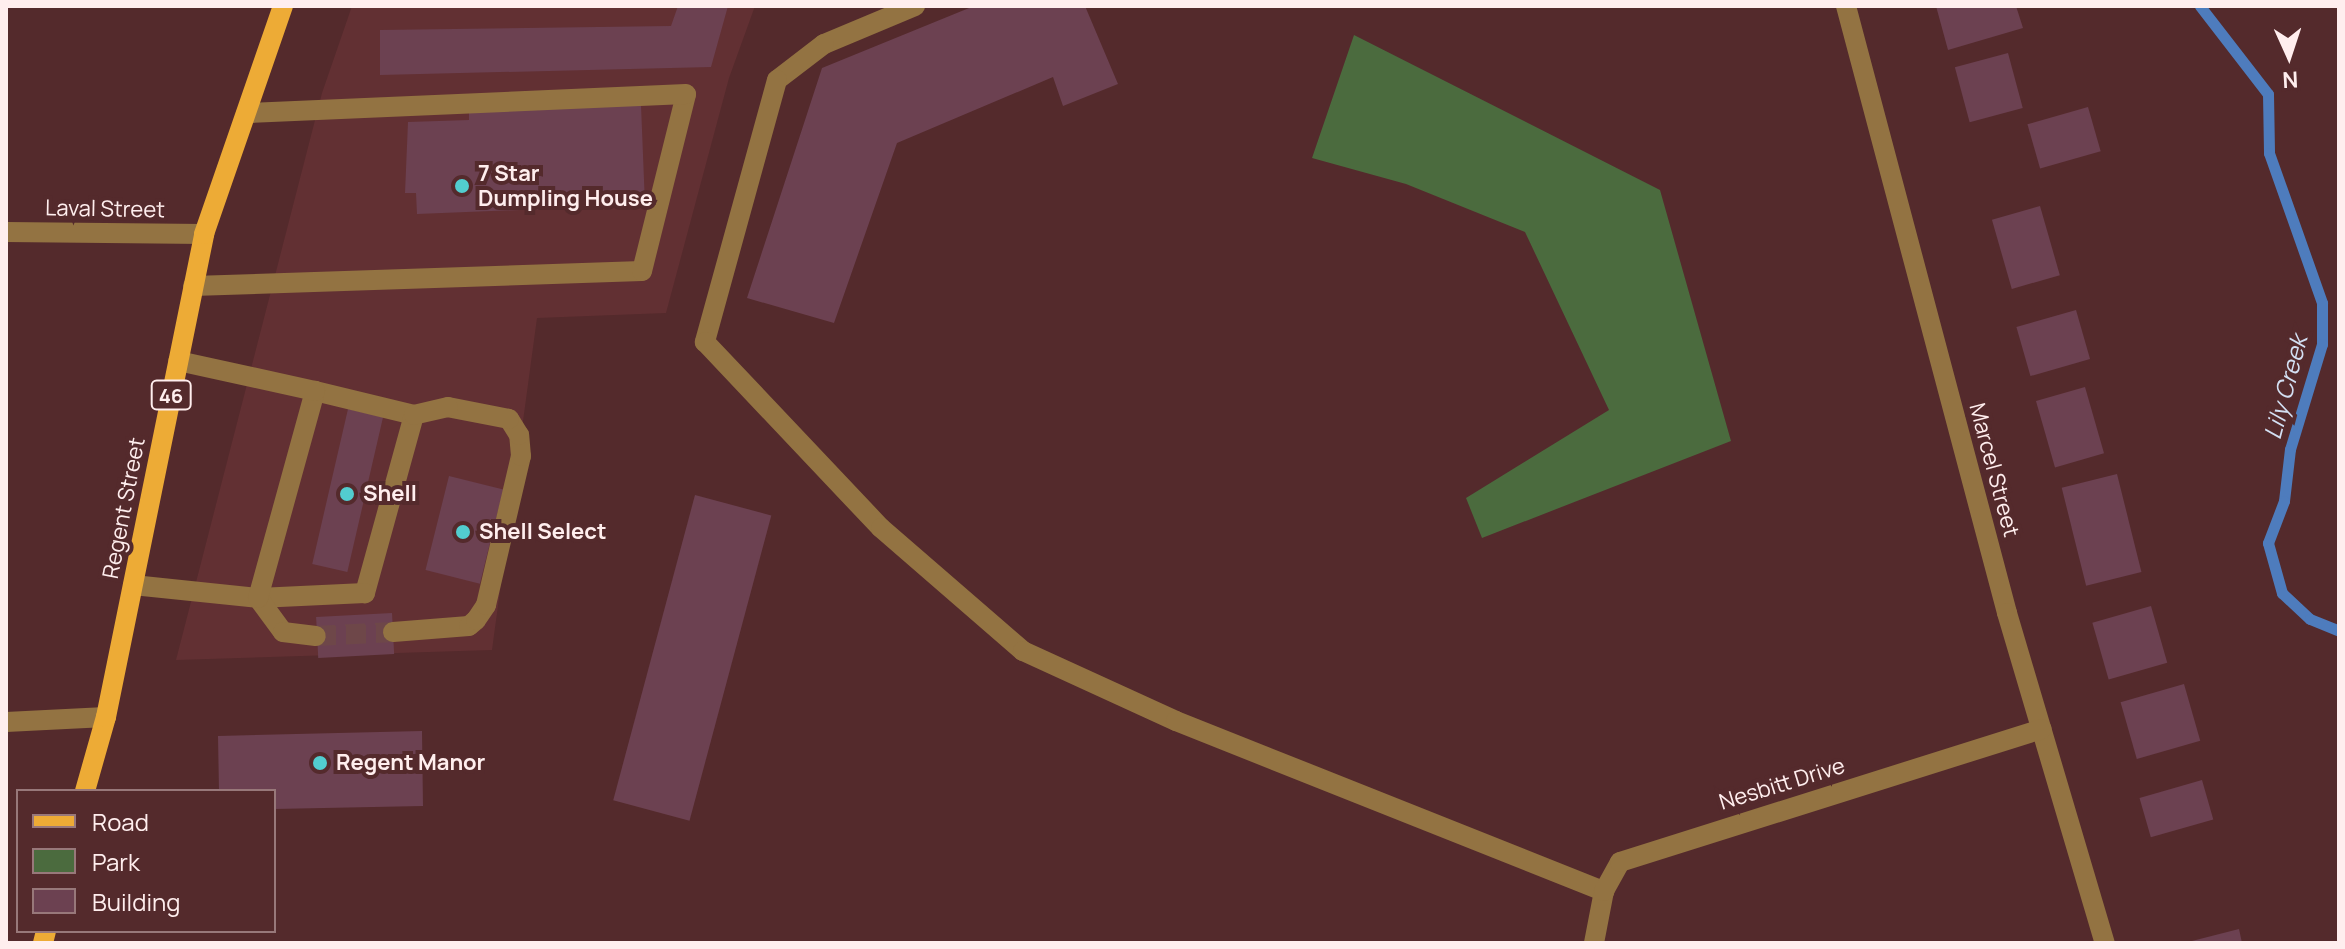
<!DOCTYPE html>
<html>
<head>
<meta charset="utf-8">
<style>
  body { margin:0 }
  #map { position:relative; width:2345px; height:949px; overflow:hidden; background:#542a2c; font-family:Manrope,sans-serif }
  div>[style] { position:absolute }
  .built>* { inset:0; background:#623033 }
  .green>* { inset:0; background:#4b6b3e }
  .stream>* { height:11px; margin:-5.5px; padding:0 5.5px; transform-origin:5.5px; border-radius:5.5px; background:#4e7cbd }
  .building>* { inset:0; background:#6c4151; transform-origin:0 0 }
  .minor-tunnel>* { height:20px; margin-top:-10px; transform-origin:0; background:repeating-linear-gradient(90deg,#6e4749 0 20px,transparent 0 30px) }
  .minor>* { height:20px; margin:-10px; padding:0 10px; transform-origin:10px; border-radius:10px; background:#937342 }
  .major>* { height:20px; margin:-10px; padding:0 10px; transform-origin:10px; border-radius:10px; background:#edab36 }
  .dots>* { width:22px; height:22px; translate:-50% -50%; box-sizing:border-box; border:4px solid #542a2c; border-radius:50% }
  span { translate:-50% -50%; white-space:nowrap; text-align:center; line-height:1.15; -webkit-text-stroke:8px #542a2c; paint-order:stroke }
  .shield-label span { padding:2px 6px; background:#542a2c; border:2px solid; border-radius:6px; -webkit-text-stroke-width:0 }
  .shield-label { font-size:20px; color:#fee; font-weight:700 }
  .poi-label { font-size:22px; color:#fee; font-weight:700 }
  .left { translate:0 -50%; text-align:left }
  .street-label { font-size:22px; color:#fee }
  .water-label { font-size:24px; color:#d3dff2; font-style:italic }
  .frame { position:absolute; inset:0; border:8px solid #fee; pointer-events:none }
  .legend { position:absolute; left:16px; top:789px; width:260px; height:144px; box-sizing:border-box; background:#542a2c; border:2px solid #98787a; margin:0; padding:10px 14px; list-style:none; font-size:24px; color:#fee }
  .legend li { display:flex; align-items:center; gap:16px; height:40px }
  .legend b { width:40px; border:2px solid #98787a }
  .north { position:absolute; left:2249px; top:16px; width:80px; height:80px; -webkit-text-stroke:6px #542a2c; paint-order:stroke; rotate:177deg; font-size:22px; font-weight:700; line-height:32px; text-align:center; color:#fee }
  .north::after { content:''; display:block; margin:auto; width:28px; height:36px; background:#fee; clip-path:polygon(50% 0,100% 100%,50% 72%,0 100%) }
</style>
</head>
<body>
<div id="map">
  <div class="built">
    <div style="clip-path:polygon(352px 6px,755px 6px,729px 78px,666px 313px,537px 318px,492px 650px,176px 660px,322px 93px)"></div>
  </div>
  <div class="green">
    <div style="clip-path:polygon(1354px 35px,1660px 190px,1731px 441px,1482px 538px,1466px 498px,1609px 410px,1525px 232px,1406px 184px,1312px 158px)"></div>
  </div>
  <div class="stream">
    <div style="left:2200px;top:6px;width:111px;rotate:52.3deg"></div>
    <div style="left:2268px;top:94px;width:59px;rotate:89deg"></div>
    <div style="left:2269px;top:153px;width:159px;rotate:70.5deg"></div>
    <div style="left:2322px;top:303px;width:41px;rotate:90deg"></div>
    <div style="left:2322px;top:344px;width:110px;rotate:106.9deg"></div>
    <div style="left:2290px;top:449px;width:52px;rotate:96.6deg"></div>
    <div style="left:2284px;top:501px;width:45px;rotate:110.9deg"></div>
    <div style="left:2268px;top:543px;width:52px;rotate:74.4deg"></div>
    <div style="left:2282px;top:593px;width:38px;rotate:43deg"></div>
    <div style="left:2310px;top:619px;width:31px;rotate:22deg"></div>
  </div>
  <div class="building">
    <div style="clip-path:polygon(678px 6px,728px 6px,711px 67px,380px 75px,380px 30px,671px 26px)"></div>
    <div style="clip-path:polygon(974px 6px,1085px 6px,1118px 84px,1063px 106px,1053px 77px,897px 143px,834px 323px,747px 298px,822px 68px)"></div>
    <div style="clip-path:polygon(1936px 6px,2016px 6px,2023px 28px,1948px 50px)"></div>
    <div style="left:2008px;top:53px;width:57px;height:55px;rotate:75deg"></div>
    <div style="clip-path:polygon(641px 105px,645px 205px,417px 214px,416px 193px,405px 193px,408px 122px,469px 120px,469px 111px)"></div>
    <div style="left:2088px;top:107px;width:46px;height:63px;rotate:74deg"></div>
    <div style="left:2040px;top:206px;width:72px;height:50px;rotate:74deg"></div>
    <div style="left:2076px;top:310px;width:51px;height:62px;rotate:74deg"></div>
    <div style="left:2085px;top:387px;width:69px;height:51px;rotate:74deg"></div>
    <div style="left:348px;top:409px;width:36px;height:159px;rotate:13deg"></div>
    <div style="left:2117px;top:474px;width:101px;height:57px;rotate:76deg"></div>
    <div style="left:449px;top:476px;width:56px;height:97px;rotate:14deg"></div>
    <div style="left:695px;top:495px;width:79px;height:316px;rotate:15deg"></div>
    <div style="left:2151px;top:606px;width:59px;height:61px;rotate:74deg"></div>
    <div style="left:392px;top:613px;width:41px;height:76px;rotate:87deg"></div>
    <div style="left:2184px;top:684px;width:59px;height:66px;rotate:74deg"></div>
    <div style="clip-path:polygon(422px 731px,423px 806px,274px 809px,274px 791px,219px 791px,218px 736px)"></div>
    <div style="left:2202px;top:780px;width:41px;height:65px;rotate:74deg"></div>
    <div style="clip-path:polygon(2239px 929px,2242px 943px,2188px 943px,2188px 942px)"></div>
  </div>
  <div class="minor-tunnel">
    <div style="left:316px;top:636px;width:77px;rotate:-3deg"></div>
  </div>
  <div class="minor">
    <div style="left:915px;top:6px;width:99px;rotate:157.3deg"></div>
    <div style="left:824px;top:44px;width:59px;rotate:142.5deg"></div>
    <div style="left:777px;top:80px;width:272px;rotate:105.4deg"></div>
    <div style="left:705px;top:342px;width:256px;rotate:46.6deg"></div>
    <div style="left:881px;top:528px;width:188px;rotate:40.9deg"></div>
    <div style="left:1023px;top:651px;width:168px;rotate:24.6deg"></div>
    <div style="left:1176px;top:721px;width:461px;rotate:21.7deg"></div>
    <div style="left:1846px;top:6px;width:628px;rotate:75.14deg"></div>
    <div style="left:2007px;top:613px;width:344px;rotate:73.5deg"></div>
    <div style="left:6px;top:232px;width:198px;rotate:0.6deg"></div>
    <div style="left:193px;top:286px;width:449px;rotate:-1.9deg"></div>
    <div style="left:642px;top:271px;width:182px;rotate:-76deg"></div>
    <div style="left:686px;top:94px;width:440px;rotate:177.5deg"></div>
    <div style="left:315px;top:391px;width:102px;rotate:13.6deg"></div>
    <div style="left:414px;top:415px;width:185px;rotate:105.4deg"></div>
    <div style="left:365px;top:593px;width:107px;rotate:177.3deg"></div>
    <div style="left:258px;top:598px;width:42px;rotate:53.7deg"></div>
    <div style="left:283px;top:632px;width:33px;rotate:7deg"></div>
    <div style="left:133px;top:585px;width:126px;rotate:5.9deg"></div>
    <div style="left:258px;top:598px;width:215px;rotate:-74.6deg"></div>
    <div style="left:315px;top:391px;width:140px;rotate:-167.6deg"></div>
    <div style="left:393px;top:632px;width:76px;rotate:-4.5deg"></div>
    <div style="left:469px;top:626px;width:9px;rotate:-41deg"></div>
    <div style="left:476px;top:620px;width:18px;rotate:-56deg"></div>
    <div style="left:486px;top:605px;width:153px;rotate:-76.8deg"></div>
    <div style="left:521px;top:456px;width:21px;rotate:-95deg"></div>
    <div style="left:519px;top:435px;width:19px;rotate:-122deg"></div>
    <div style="left:509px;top:419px;width:62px;rotate:-168.9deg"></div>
    <div style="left:448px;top:407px;width:35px;rotate:167deg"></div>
    <div style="left:6px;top:722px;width:100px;rotate:-2.9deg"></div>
    <div style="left:1594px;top:943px;width:53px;rotate:-79.1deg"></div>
    <div style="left:1604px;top:891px;width:33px;rotate:-61deg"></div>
    <div style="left:1620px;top:862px;width:442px;rotate:-17.5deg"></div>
  </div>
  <div class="major">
    <div style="left:85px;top:791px;width:77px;rotate:-74.2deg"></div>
    <div style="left:106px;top:717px;width:493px;rotate:-78.5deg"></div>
    <div style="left:204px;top:234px;width:241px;rotate:-70.9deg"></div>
    <div style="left:43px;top:943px;width:12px;rotate:-76deg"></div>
  </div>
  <div class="dots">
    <div style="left:462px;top:186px;background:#52cdcf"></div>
    <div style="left:347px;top:494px;background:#52cdcf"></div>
    <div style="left:463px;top:532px;background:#52cdcf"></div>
    <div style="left:320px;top:763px;background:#52cdcf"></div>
  </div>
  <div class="shield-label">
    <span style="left:171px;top:395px">46</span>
  </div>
  <div class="poi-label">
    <span class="left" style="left:478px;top:186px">7 Star<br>Dumpling House</span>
    <span class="left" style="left:363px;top:494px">Shell</span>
    <span class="left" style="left:479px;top:532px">Shell Select</span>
    <span class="left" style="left:336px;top:763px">Regent Manor</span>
  </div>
  <div class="street-label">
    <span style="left:105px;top:209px;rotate:1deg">Laval Street</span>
    <span style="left:1994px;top:470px;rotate:75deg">Marcel Street</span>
    <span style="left:124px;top:508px;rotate:-79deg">Regent Street</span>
    <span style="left:1782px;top:784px;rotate:-17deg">Nesbitt Drive</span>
  </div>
  <div class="water-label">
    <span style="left:2285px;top:387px;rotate:-75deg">Lily Creek</span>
  </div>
  <div class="frame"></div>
  <ul class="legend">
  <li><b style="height:10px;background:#edab36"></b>Road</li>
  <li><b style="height:22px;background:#4b6b3e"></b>Park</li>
  <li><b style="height:22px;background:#6c4151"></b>Building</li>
  </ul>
  <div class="north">N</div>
</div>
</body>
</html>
